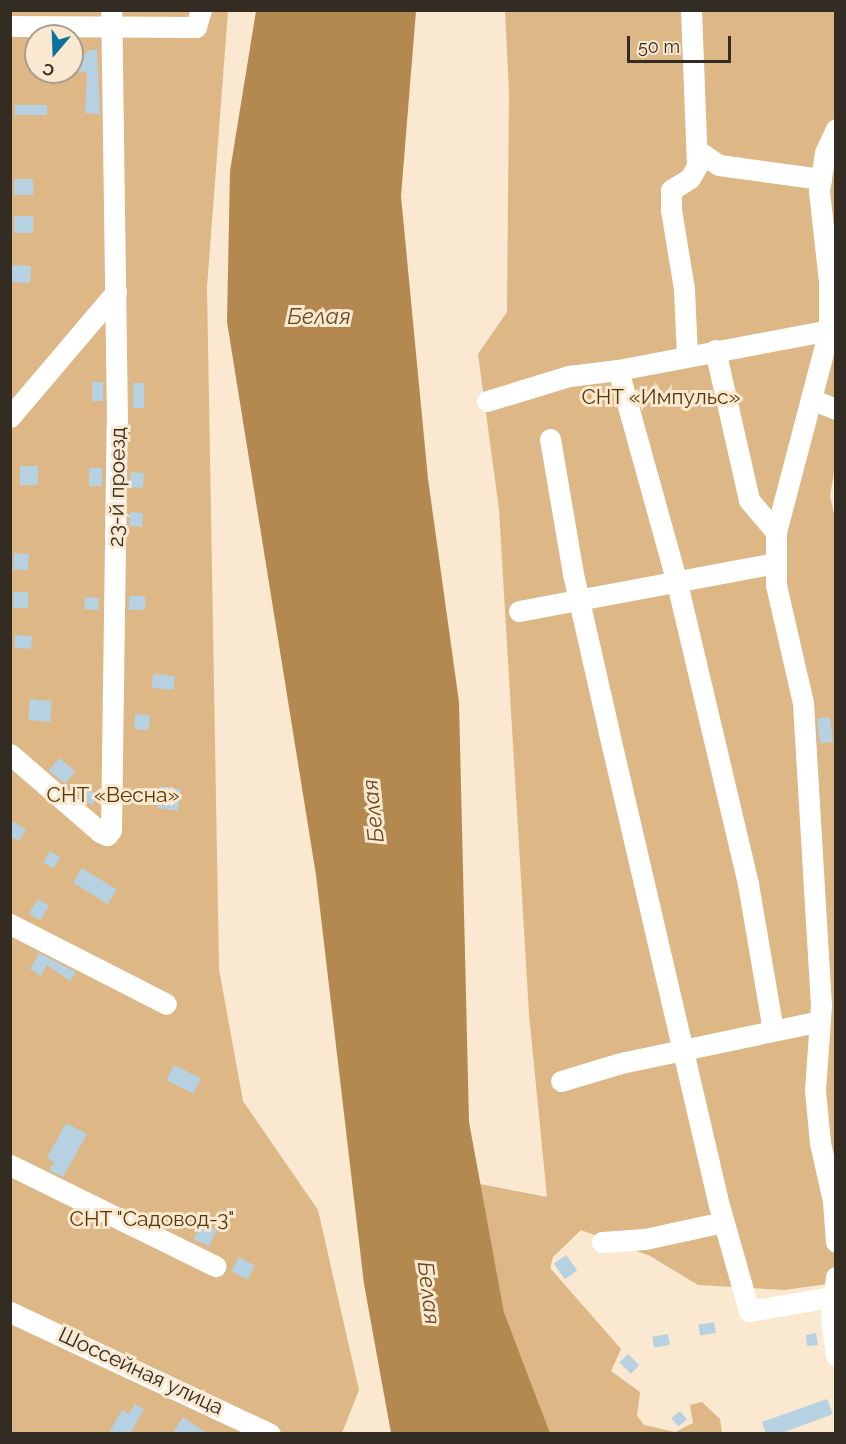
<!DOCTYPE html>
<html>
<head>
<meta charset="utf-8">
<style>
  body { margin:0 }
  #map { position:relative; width:846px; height:1444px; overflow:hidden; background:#fae8d0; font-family:Raleway,sans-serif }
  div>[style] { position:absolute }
  .green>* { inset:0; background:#ddb785 }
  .water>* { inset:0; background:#b38950 }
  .building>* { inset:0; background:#b6d1e2; transform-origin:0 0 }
  .minor>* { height:21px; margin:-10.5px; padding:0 10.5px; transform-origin:10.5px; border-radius:10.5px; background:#fff }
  span { translate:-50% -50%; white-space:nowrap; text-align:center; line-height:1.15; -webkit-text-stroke:6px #fae8d0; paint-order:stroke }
  .park-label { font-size:21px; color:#553807 }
  .street-label { font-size:21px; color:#332c23 }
  .water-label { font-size:22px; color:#67491d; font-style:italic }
  .frame { position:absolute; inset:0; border:12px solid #332c23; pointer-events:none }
  .north { position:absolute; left:24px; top:24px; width:60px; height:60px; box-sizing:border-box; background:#fae8d0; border:2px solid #aa9d8b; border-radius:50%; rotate:199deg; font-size:16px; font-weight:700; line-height:24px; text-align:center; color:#332c23 }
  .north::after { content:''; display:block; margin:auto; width:21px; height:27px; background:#0a729f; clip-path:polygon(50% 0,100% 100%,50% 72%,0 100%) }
  .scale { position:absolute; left:627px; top:36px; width:104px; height:27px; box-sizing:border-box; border:3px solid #332c23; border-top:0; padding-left:8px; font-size:18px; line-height:21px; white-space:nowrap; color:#332c23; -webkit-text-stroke:4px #fae8d0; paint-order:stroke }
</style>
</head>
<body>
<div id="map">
  <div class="green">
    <div style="clip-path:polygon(evenodd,10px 11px,228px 11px,207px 287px,219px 969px,243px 1101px,318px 1210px,359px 1390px,342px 1433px,11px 1433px,10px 11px,36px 36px,72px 36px,72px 72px,36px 72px,36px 36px)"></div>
    <div style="clip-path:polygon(505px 11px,835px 11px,836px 461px,830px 496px,836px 523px,835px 1283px,784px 1290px,698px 1285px,650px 1256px,581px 1230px,553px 1257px,550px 1268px,621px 1349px,611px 1371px,640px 1392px,637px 1416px,644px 1425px,675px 1432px,693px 1423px,690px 1405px,702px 1402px,720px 1419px,722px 1433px,550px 1433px,504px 1312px,480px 1184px,547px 1197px,529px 1014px,499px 509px,478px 354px,507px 312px,509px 91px)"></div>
  </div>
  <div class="water">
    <div style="clip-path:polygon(256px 11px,416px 11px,401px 196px,428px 479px,459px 702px,469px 1122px,504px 1312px,550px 1433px,391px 1433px,364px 1284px,316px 875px,227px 322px,230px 171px)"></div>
  </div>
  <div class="building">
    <div style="clip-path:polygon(87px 50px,97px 50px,100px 114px,85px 113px,87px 72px,72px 72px,72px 54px,87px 54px)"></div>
    <div style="left:47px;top:105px;width:10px;height:32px;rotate:90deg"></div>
    <div style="left:14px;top:179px;width:19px;height:16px"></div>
    <div style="left:14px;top:216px;width:19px;height:17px"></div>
    <div style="left:12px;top:265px;width:19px;height:17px;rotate:3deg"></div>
    <div style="left:92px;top:382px;width:11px;height:19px"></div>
    <div style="left:133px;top:383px;width:11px;height:25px"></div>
    <div style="left:20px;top:466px;width:18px;height:19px"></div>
    <div style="left:89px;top:468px;width:13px;height:18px"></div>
    <div style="left:131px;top:472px;width:13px;height:15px;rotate:4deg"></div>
    <div style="left:130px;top:512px;width:13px;height:14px;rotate:4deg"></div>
    <div style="left:14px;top:553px;width:15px;height:16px;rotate:4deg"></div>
    <div style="left:13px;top:592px;width:15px;height:16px"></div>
    <div style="left:129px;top:596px;width:16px;height:14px"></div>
    <div style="left:85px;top:597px;width:14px;height:12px;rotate:4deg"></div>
    <div style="left:15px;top:635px;width:17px;height:13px;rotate:3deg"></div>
    <div style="left:153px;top:674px;width:22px;height:14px;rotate:5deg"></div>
    <div style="left:30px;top:699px;width:22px;height:21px;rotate:5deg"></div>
    <div style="left:135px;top:714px;width:15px;height:15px;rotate:4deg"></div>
    <div style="left:830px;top:717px;width:25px;height:13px;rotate:83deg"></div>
    <div style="left:59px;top:758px;width:21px;height:16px;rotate:39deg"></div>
    <div style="left:160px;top:786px;width:21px;height:22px;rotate:8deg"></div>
    <div style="clip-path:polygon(85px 790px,96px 793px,93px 805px,82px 800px)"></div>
    <div style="clip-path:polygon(10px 820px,26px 829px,19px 841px,10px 836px)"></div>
    <div style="left:50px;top:851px;width:12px;height:13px;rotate:31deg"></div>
    <div style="left:82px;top:868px;width:41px;height:17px;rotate:32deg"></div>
    <div style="left:38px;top:899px;width:13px;height:17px;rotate:32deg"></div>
    <div style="clip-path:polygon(39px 953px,76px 972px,70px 981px,47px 965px,41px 976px,30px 969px)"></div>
    <div style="left:174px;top:1065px;width:30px;height:17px;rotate:26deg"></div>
    <div style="clip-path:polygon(66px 1123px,87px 1134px,63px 1177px,49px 1170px,54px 1162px,47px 1158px)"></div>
    <div style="left:201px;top:1223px;width:17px;height:18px;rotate:24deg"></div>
    <div style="left:566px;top:1255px;width:19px;height:15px;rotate:54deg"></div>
    <div style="left:239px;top:1257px;width:18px;height:16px;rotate:29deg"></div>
    <div style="left:714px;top:1322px;width:11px;height:16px;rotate:80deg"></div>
    <div style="clip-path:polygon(816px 1333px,818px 1345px,807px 1346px,806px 1335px)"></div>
    <div style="left:668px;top:1334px;width:11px;height:16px;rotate:80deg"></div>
    <div style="left:628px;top:1354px;width:16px;height:12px;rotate:45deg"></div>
    <div style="clip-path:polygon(827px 1399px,833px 1414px,779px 1434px,766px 1434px,762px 1422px)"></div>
    <div style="clip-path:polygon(135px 1404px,144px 1409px,130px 1434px,108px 1434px,122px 1410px,129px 1414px)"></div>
    <div style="left:680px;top:1411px;width:11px;height:11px;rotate:52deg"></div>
    <div style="clip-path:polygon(183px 1417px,208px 1434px,172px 1434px)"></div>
  </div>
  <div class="minor">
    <div style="left:10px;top:26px;width:186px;rotate:0.3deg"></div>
    <div style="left:196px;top:27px;width:18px;rotate:-74deg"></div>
    <div style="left:836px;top:129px;width:26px;rotate:115deg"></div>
    <div style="left:825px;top:153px;width:38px;rotate:99deg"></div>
    <div style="left:819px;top:191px;width:91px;rotate:83.7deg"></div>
    <div style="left:829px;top:281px;width:49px;rotate:90deg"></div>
    <div style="left:829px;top:330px;width:209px;rotate:104.7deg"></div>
    <div style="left:776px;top:532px;width:53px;rotate:90deg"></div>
    <div style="left:776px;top:585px;width:121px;rotate:77.1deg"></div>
    <div style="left:803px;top:703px;width:303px;rotate:86.6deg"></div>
    <div style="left:821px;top:1005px;width:85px;rotate:94deg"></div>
    <div style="left:815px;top:1090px;width:53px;rotate:84.6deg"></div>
    <div style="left:820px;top:1143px;width:59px;rotate:77.4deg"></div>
    <div style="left:833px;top:1201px;width:41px;rotate:85.8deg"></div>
    <div style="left:698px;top:151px;width:25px;rotate:34deg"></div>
    <div style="left:719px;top:165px;width:103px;rotate:7.8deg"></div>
    <div style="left:715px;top:350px;width:154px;rotate:77.2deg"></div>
    <div style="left:749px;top:500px;width:42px;rotate:49.8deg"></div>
    <div style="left:687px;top:356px;width:67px;rotate:-92.6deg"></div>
    <div style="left:684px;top:289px;width:80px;rotate:-99.3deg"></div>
    <div style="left:671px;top:210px;width:20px;rotate:-90deg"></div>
    <div style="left:671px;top:190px;width:22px;rotate:-32deg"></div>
    <div style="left:690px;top:178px;width:14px;rotate:-60deg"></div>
    <div style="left:697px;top:166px;width:156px;rotate:-92.2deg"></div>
    <div style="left:618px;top:370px;width:217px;rotate:74.5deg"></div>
    <div style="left:676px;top:579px;width:313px;rotate:76.7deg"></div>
    <div style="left:748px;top:884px;width:148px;rotate:80.3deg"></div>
    <div style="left:811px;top:399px;width:27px;rotate:22deg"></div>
    <div style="left:487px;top:401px;width:86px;rotate:-17deg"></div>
    <div style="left:569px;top:376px;width:49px;rotate:-7deg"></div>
    <div style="left:618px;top:370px;width:215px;rotate:-10.7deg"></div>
    <div style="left:10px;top:417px;width:164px;rotate:-49.7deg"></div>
    <div style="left:550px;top:439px;width:137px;rotate:80.3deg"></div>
    <div style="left:573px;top:574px;width:163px;rotate:77.2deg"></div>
    <div style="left:609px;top:733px;width:485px;rotate:76.9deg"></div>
    <div style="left:719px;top:1205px;width:110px;rotate:74.2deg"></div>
    <div style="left:749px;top:1311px;width:83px;rotate:-9.7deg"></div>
    <div style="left:519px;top:611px;width:261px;rotate:-10.6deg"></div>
    <div style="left:10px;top:754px;width:119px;rotate:40.9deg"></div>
    <div style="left:100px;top:832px;width:8px;rotate:23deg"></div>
    <div style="left:107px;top:835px;width:6px;rotate:-51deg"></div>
    <div style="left:111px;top:830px;width:407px;rotate:-89.2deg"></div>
    <div style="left:117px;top:423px;width:413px;rotate:-90.8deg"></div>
    <div style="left:10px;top:924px;width:175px;rotate:27.1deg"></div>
    <div style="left:561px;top:1081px;width:63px;rotate:-16.7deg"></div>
    <div style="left:621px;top:1063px;width:203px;rotate:-11.9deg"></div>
    <div style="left:10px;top:1165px;width:229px;rotate:26.2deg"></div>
    <div style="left:602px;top:1242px;width:43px;rotate:-4deg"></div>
    <div style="left:645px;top:1239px;width:80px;rotate:-12.3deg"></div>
    <div style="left:836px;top:1277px;width:42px;rotate:96.8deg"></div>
    <div style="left:831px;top:1319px;width:37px;rotate:82deg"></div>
    <div style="left:10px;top:1312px;width:287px;rotate:25.1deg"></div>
  </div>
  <div class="park-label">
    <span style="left:661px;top:397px">СНТ «Импульс»</span>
    <span style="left:113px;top:795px">СНТ «Весна»</span>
    <span style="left:152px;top:1219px">СНТ "Садовод-3"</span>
  </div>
  <div class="street-label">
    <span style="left:117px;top:487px;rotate:-89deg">23-й проезд</span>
    <span style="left:141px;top:1371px;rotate:25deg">Шоссейная улица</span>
  </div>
  <div class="water-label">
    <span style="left:319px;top:317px">Белая</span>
    <span style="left:373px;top:811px;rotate:-96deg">Белая</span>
    <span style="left:429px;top:1293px;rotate:83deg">Белая</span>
  </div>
  <div class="frame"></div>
  <div class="north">С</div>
  <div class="scale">50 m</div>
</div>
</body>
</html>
